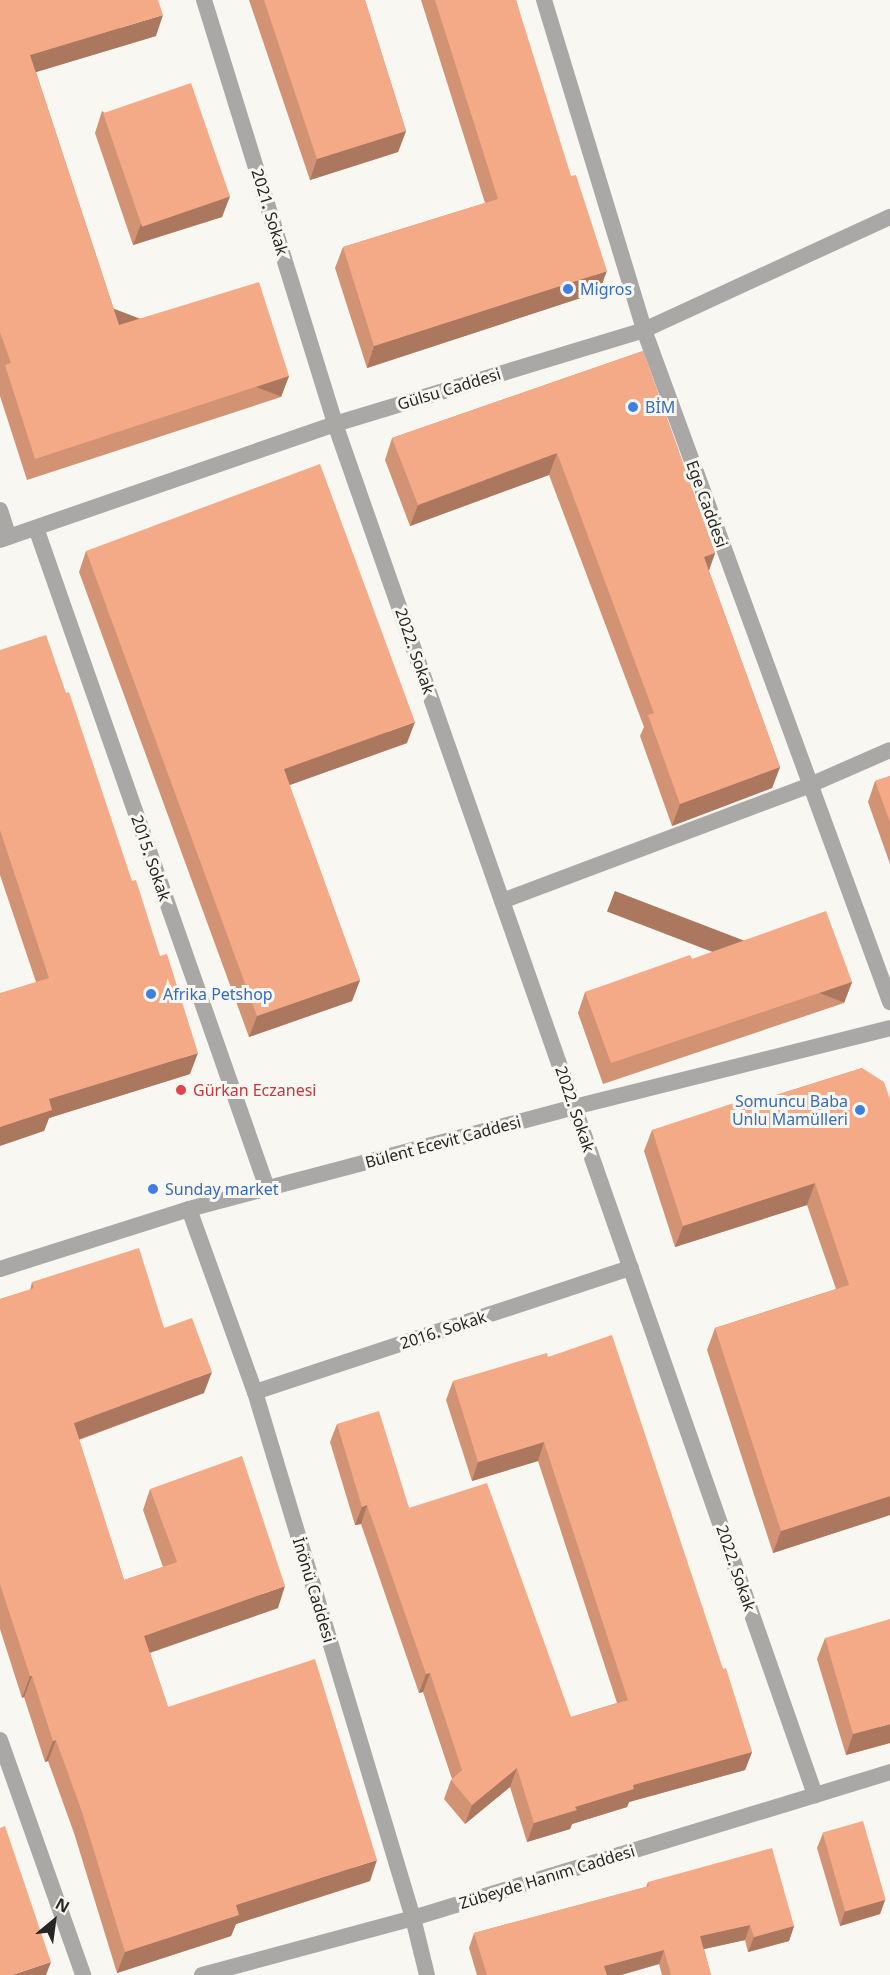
<!DOCTYPE html>
<html>
<head>
<meta charset="utf-8">
<style>
  body { margin:0 }
  #map { position:relative; width:890px; height:1975px; overflow:hidden; background:#f8f7f1; font-family:"Noto Sans",sans-serif }
  div>[style] { position:absolute }
  .minor>* { height:16px; margin:-8px; padding:0 8px; transform-origin:8px; border-radius:8px; background:#aaa8a6 }
  .wall>* { inset:0; background:#d29274 }
  .shaded-wall>* { inset:0; background:#ab775e; transform-origin:0 0 }
  .building>* { inset:0; background:#f4aa87; transform-origin:0 0 }
  .dots>* { width:16px; height:16px; translate:-50% -50%; box-sizing:border-box; border:3px solid #f8f7f1; border-radius:50% }
  span { translate:-50% -50%; white-space:nowrap; text-align:center; line-height:1.15; -webkit-text-stroke:6px #f8f7f1; paint-order:stroke }
  .street-label { font-size:16px; color:#262624 }
  .shop-label { font-size:16px; color:#366cbe }
  .left { translate:0 -50%; text-align:left }
  .right { translate:-100% -50%; text-align:right }
  .health-label { font-size:16px; color:#be3a42 }
  .north { position:absolute; left:24px; top:1891px; width:60px; height:60px; -webkit-text-stroke:4px #f8f7f1; paint-order:stroke; rotate:29deg; font-size:16px; font-weight:700; line-height:24px; text-align:center; color:#262624 }
  .north::after { content:''; display:block; margin:auto; width:21px; height:27px; background:#262624; clip-path:polygon(50% 0,100% 100%,50% 72%,0 100%) }
</style>
</head>
<body>
<div id="map">
  <div class="minor">
    <div style="left:204px;top:0;width:444px;rotate:72.8deg"></div>
    <div style="left:335px;top:424px;width:1453px;rotate:70.7deg"></div>
    <div style="left:544px;top:0;width:345px;rotate:73.1deg"></div>
    <div style="left:644px;top:330px;width:716px;rotate:69.89deg"></div>
    <div style="left:0;top:510px;width:28px;rotate:72deg"></div>
    <div style="left:36px;top:528px;width:699px;rotate:70.71deg"></div>
    <div style="left:0;top:540px;width:355px;rotate:-19.1deg"></div>
    <div style="left:335px;top:424px;width:323px;rotate:-16.9deg"></div>
    <div style="left:644px;top:330px;width:271px;rotate:-24.7deg"></div>
    <div style="left:502px;top:901px;width:329px;rotate:-20.6deg"></div>
    <div style="left:810px;top:785px;width:87px;rotate:-23.6deg"></div>
    <div style="left:189px;top:1209px;width:195px;rotate:70.2deg"></div>
    <div style="left:255px;top:1392px;width:549px;rotate:73.28deg"></div>
    <div style="left:413px;top:1918px;width:59px;rotate:76.2deg"></div>
    <div style="left:0;top:1269px;width:198px;rotate:-17.6deg"></div>
    <div style="left:189px;top:1209px;width:398px;rotate:-14.8deg"></div>
    <div style="left:574px;top:1107px;width:326px;rotate:-14deg"></div>
    <div style="left:255px;top:1392px;width:396px;rotate:-18.3deg"></div>
    <div style="left:0;top:1740px;width:249px;rotate:70.5deg"></div>
    <div style="left:202px;top:1975px;width:219px;rotate:-15.1deg"></div>
    <div style="left:413px;top:1918px;width:499px;rotate:-17deg"></div>
  </div>
  <div class="wall">
    <div style="clip-path:polygon(0 0,156px 36px,36px 72px,119px 325px,289px 376px,281px 397px,27px 480px,0 396px)"></div>
    <div style="clip-path:polygon(249px 0,365px 0,406px 131px,398px 152px,310px 180px)"></div>
    <div style="clip-path:polygon(421px 0,516px 0,599px 292px,367px 368px,335px 268px,343px 247px,485px 203px)"></div>
    <div style="clip-path:polygon(102px 111px,230px 196px,222px 217px,133px 245px,95px 133px)"></div>
    <div style="clip-path:polygon(643px 351px,715px 553px,709px 571px,780px 767px,772px 788px,672px 826px,640px 736px,644px 727px,549px 475px,410px 526px,385px 460px,392px 438px)"></div>
    <div style="clip-path:polygon(86px 551px,407px 743px,289px 785px,360px 980px,352px 1001px,249px 1037px,79px 572px)"></div>
    <div style="clip-path:polygon(0 650px,190px 1074px,49px 1118px,44px 1131px,36px 982px,0 875px)"></div>
    <div style="clip-path:polygon(890px 776px,890px 864px,868px 802px,875px 781px)"></div>
    <div style="clip-path:polygon(692px 959px,852px 982px,844px 1003px,603px 1084px,578px 1013px,585px 992px)"></div>
    <div style="clip-path:polygon(862px 1068px,890px 1515px,773px 1553px,707px 1350px,715px 1328px,836px 1289px,807px 1205px,675px 1247px,644px 1151px,652px 1130px,745px 1105px)"></div>
    <div style="clip-path:polygon(32px 1282px,164px 1328px,204px 1393px,79px 1440px,124px 1580px,163px 1567px,143px 1510px,150px 1489px,278px 1608px,150px 1653px,168px 1707px,370px 1881px,236px 1924px,231px 1936px,117px 1973px,74px 1833px,48px 1761px,45px 1762px,24px 1697px,22px 1698px,0 1629px,0 1299px,30px 1290px)"></div>
    <div style="clip-path:polygon(548px 1357px,723px 1669px,752px 1752px,745px 1770px,629px 1802px,627px 1807px,572px 1824px,570px 1829px,527px 1842px,510px 1787px,465px 1824px,444px 1799px,451px 1780px,452px 1779px,423px 1692px,419px 1693px,361px 1524px,355px 1525px,330px 1442px,337px 1424px,571px 1717px,617px 1703px,538px 1461px,472px 1481px,446px 1400px,453px 1381px)"></div>
    <div style="clip-path:polygon(825px 1638px,890px 1743px,846px 1755px,817px 1659px)"></div>
    <div style="clip-path:polygon(823px 1833px,885px 1900px,880px 1914px,840px 1926px,817px 1848px)"></div>
    <div style="clip-path:polygon(648px 1882px,794px 1926px,789px 1941px,748px 1952px,745px 1940px,704px 1949px,711px 1975px,662px 1975px,659px 1964px,621px 1975px,477px 1975px,469px 1948px,474px 1933px,646px 1887px)"></div>
  </div>
  <div class="shaded-wall">
    <div style="clip-path:polygon(163px 15px,156px 36px,23px 76px,30px 55px)"></div>
    <div style="clip-path:polygon(406px 131px,398px 152px,310px 180px,317px 159px)"></div>
    <div style="clip-path:polygon(230px 196px,222px 217px,133px 245px,141px 224px)"></div>
    <div style="clip-path:polygon(607px 271px,599px 292px,367px 368px,374px 346px)"></div>
    <div style="left:289px;top:376px;width:22px;height:267px;rotate:111deg"></div>
    <div style="clip-path:polygon(557px 453px,549px 475px,410px 526px,418px 505px)"></div>
    <div style="clip-path:polygon(715px 553px,707px 575px,704px 557px)"></div>
    <div style="clip-path:polygon(415px 722px,407px 743px,276px 790px,284px 769px)"></div>
    <div style="clip-path:polygon(780px 767px,772px 788px,672px 826px,680px 804px)"></div>
    <div style="clip-path:polygon(360px 980px,352px 1001px,249px 1037px,257px 1016px)"></div>
    <div style="left:852px;top:982px;width:22px;height:254px;rotate:111deg"></div>
    <div style="clip-path:polygon(198px 1053px,190px 1074px,49px 1118px,44px 1131px,0 1146px,0 1127px,49px 1099px)"></div>
    <div style="clip-path:polygon(815px 1183px,807px 1205px,675px 1247px,683px 1226px)"></div>
    <div style="clip-path:polygon(212px 1372px,204px 1393px,66px 1444px,74px 1423px)"></div>
    <div style="clip-path:polygon(544px 1442px,538px 1461px,472px 1481px,478px 1462px)"></div>
    <div style="clip-path:polygon(890px 1496px,890px 1515px,773px 1553px,781px 1531px)"></div>
    <div style="clip-path:polygon(367px 1505px,361px 1524px,355px 1525px,362px 1507px)"></div>
    <div style="clip-path:polygon(285px 1586px,278px 1608px,137px 1657px,144px 1636px)"></div>
    <div style="clip-path:polygon(430px 1673px,423px 1692px,419px 1693px,426px 1674px)"></div>
    <div style="clip-path:polygon(30px 1676px,32px 1676px,24px 1697px,22px 1698px)"></div>
    <div style="clip-path:polygon(890px 1724px,890px 1743px,846px 1755px,853px 1734px)"></div>
    <div style="clip-path:polygon(56px 1740px,48px 1761px,45px 1762px,53px 1741px)"></div>
    <div style="clip-path:polygon(752px 1752px,745px 1770px,629px 1802px,627px 1807px,572px 1824px,570px 1829px,527px 1842px,534px 1823px,575px 1807px,633px 1785px)"></div>
    <div style="clip-path:polygon(517px 1768px,510px 1787px,465px 1824px,472px 1805px)"></div>
    <div style="clip-path:polygon(377px 1860px,370px 1881px,236px 1924px,231px 1936px,117px 1973px,125px 1952px,236px 1905px)"></div>
    <div style="clip-path:polygon(885px 1900px,880px 1914px,840px 1926px,845px 1911px)"></div>
    <div style="clip-path:polygon(750px 1925px,745px 1940px,695px 1951px,700px 1936px)"></div>
    <div style="clip-path:polygon(794px 1926px,789px 1941px,748px 1952px,754px 1937px)"></div>
    <div style="clip-path:polygon(664px 1950px,659px 1964px,621px 1975px,601px 1975px,604px 1966px)"></div>
    <div style="clip-path:polygon(51px 1962px,46px 1975px,12px 1975px)"></div>
  </div>
  <div class="building">
    <div style="clip-path:polygon(0 0,158px 0,163px 15px,30px 55px,119px 325px,259px 282px,289px 376px,35px 459px,5px 365px,11px 363px,0 332px)"></div>
    <div style="clip-path:polygon(264px 0,365px 0,406px 131px,317px 159px)"></div>
    <div style="clip-path:polygon(435px 0,516px 0,571px 176px,576px 175px,607px 271px,374px 346px,343px 247px,498px 199px)"></div>
    <div style="left:191px;top:83px;width:120px;height:93px;rotate:71deg"></div>
    <div style="clip-path:polygon(643px 351px,715px 553px,704px 557px,780px 767px,680px 804px,648px 715px,654px 713px,557px 453px,418px 505px,392px 438px)"></div>
    <div style="clip-path:polygon(320px 464px,415px 722px,284px 769px,360px 980px,257px 1016px,86px 551px)"></div>
    <div style="clip-path:polygon(46px 635px,66px 693px,69px 692px,132px 881px,136px 880px,160px 956px,167px 954px,198px 1053px,49px 1099px,52px 1110px,0 1127px,0 993px,49px 978px,0 830px,0 650px)"></div>
    <div style="clip-path:polygon(890px 776px,890px 822px,875px 781px)"></div>
    <div style="clip-path:polygon(826px 911px,852px 982px,611px 1063px,585px 992px,690px 955px,692px 959px)"></div>
    <div style="clip-path:polygon(862px 1068px,884px 1082px,890px 1099px,890px 1496px,781px 1531px,715px 1328px,849px 1285px,815px 1183px,683px 1226px,652px 1130px,743px 1100px,745px 1105px)"></div>
    <div style="clip-path:polygon(139px 1248px,164px 1328px,192px 1318px,212px 1372px,74px 1423px,124px 1580px,177px 1562px,150px 1489px,242px 1456px,285px 1586px,144px 1636px,168px 1707px,315px 1659px,377px 1860px,236px 1905px,239px 1915px,125px 1952px,82px 1812px,56px 1740px,53px 1741px,32px 1676px,30px 1676px,0 1584px,0 1299px,34px 1288px,32px 1282px)"></div>
    <div style="clip-path:polygon(612px 1335px,723px 1669px,726px 1668px,752px 1752px,633px 1785px,634px 1789px,575px 1807px,577px 1810px,534px 1823px,517px 1768px,472px 1805px,451px 1780px,462px 1770px,430px 1673px,426px 1674px,367px 1505px,362px 1507px,337px 1424px,379px 1411px,409px 1508px,487px 1483px,571px 1717px,628px 1700px,544px 1442px,478px 1462px,453px 1381px,547px 1353px,548px 1357px)"></div>
    <div style="clip-path:polygon(890px 1619px,890px 1724px,853px 1734px,825px 1638px)"></div>
    <div style="left:863px;top:1821px;width:82px;height:42px;rotate:74deg"></div>
    <div style="clip-path:polygon(5px 1826px,51px 1962px,12px 1975px,0 1975px,0 1828px)"></div>
    <div style="clip-path:polygon(772px 1848px,794px 1926px,754px 1937px,750px 1925px,700px 1936px,711px 1975px,671px 1975px,664px 1950px,604px 1966px,607px 1975px,487px 1975px,474px 1933px,649px 1886px,648px 1882px)"></div>
  </div>
  <div class="dots">
    <div style="left:568px;top:289px;background:#3f7fe0"></div>
    <div style="left:633px;top:407px;background:#3f7fe0"></div>
    <div style="left:151px;top:994px;background:#3f7fe0"></div>
    <div style="left:181px;top:1090px;background:#e0444e"></div>
    <div style="left:860px;top:1110px;background:#3f7fe0"></div>
    <div style="left:153px;top:1189px;background:#3f7fe0"></div>
  </div>
  <div class="street-label">
    <span style="left:270px;top:212px;rotate:73deg">2021. Sokak</span>
    <span style="left:449px;top:389px;rotate:-17deg">Gülsu Caddesi</span>
    <span style="left:707px;top:504px;rotate:70deg">Ege Caddesi</span>
    <span style="left:415px;top:651px;rotate:71deg">2022. Sokak</span>
    <span style="left:151px;top:858px;rotate:71deg">2015. Sokak</span>
    <span style="left:575px;top:1109px;rotate:71deg">2022. Sokak</span>
    <span style="left:443px;top:1142px;rotate:-15deg">Bülent Ecevit Caddesi</span>
    <span style="left:443px;top:1330px;rotate:-18deg">2016. Sokak</span>
    <span style="left:736px;top:1568px;rotate:71deg">2022. Sokak</span>
    <span style="left:314px;top:1590px;rotate:73deg">İnönü Caddesi</span>
    <span style="left:547px;top:1877px;rotate:-17deg">Zübeyde Hanım Caddesi</span>
  </div>
  <div class="shop-label">
    <span class="left" style="left:580px;top:289px">Migros</span>
    <span class="left" style="left:645px;top:407px">BİM</span>
    <span class="left" style="left:163px;top:994px">Afrika Petshop</span>
    <span class="right" style="left:848px;top:1110px">Somuncu Baba<br>Unlu Mamülleri</span>
    <span class="left" style="left:165px;top:1189px">Sunday market</span>
  </div>
  <div class="health-label">
    <span class="left" style="left:193px;top:1090px">Gürkan Eczanesi</span>
  </div>
  <div class="north">N</div>
</div>
</body>
</html>
